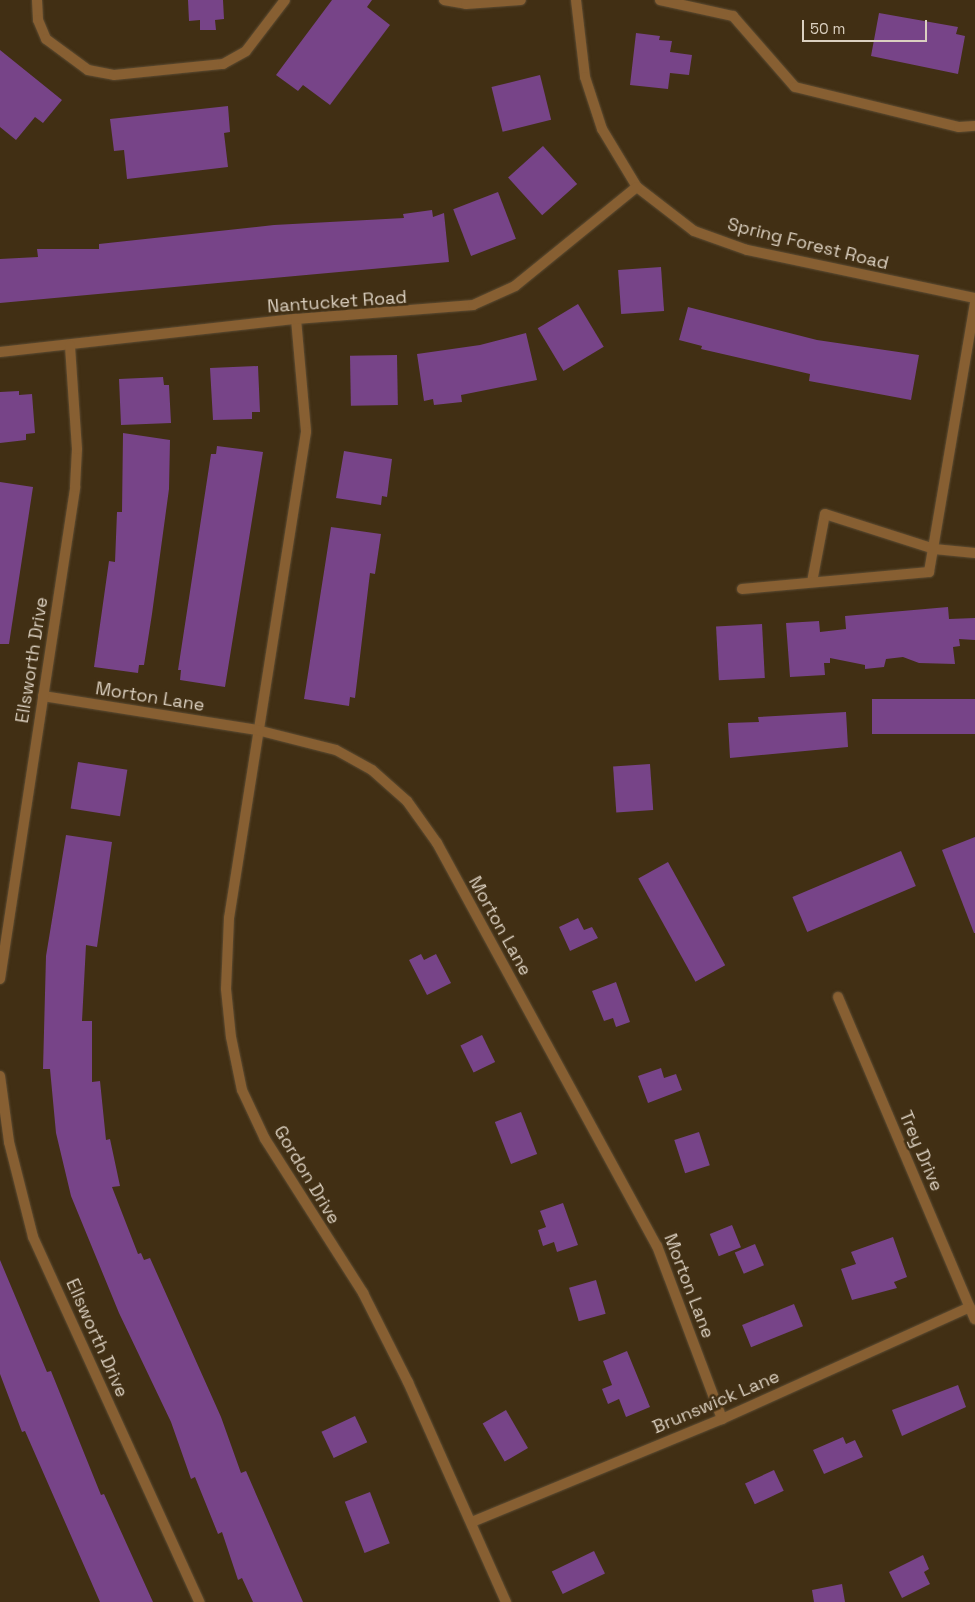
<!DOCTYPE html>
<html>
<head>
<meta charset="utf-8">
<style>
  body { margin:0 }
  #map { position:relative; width:975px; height:1602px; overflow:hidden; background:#412f14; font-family:"Space Grotesk",sans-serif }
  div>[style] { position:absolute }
  .building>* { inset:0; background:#748; transform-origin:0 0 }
  .roads { filter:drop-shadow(0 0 1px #5d4c33) drop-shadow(0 0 1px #5d4c33) }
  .street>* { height:10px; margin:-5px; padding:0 5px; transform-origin:5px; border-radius:5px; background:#875f32 }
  span { translate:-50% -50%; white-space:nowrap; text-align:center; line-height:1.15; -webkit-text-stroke:5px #412f14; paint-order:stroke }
  .street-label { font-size:18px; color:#dbd0c0 }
  .scale { position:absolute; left:802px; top:20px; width:125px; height:22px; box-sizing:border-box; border:2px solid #dbd0c0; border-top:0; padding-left:6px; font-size:15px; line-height:18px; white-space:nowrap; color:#dbd0c0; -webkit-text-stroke:4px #412f14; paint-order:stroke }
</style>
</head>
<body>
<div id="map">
  <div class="building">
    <div style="clip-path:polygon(188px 0,223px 0,224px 19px,215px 20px,216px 30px,200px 30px,200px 20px,189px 21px)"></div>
    <div style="clip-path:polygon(332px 0,372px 0,367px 7px,390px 25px,330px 105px,303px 85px,298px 91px,276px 75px)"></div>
    <div style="clip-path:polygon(879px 13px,958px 27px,956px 34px,965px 36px,958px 74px,871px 56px)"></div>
    <div style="clip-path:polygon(636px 33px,660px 36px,659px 40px,672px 41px,670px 52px,692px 55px,689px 75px,670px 73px,668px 89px,630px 85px)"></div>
    <div style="clip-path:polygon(0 50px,62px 100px,43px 123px,35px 117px,16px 140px,0 127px)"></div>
    <div style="left:540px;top:75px;width:46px;height:50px;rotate:76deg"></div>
    <div style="clip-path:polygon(228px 106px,230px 132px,224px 133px,228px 167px,127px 179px,124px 150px,114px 151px,110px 119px)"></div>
    <div style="left:543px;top:146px;width:51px;height:47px;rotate:48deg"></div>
    <div style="left:498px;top:192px;width:50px;height:48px;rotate:69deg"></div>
    <div style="clip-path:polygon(432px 210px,433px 217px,444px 213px,449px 262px,0 303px,0 259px,38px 257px,37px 249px,99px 249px,99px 244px,274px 225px,404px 218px,403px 214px)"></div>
    <div style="left:661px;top:267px;width:44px;height:43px;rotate:86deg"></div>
    <div style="left:578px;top:304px;width:50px;height:47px;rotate:59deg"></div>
    <div style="clip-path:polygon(688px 307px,817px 340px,919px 355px,911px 400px,809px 381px,810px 374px,701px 349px,702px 346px,679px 340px)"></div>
    <div style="clip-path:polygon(526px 333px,537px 380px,461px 395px,462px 402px,434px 405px,433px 399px,424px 401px,417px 354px,480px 345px)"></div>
    <div style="left:397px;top:355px;width:50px;height:47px;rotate:89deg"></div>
    <div style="clip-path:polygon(258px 366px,260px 412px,252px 412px,252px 419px,213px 420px,210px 368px)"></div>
    <div style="clip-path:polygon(163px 377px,164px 385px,169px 385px,171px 423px,121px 425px,119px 379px)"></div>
    <div style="clip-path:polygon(19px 391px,19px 395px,32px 394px,35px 433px,26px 434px,26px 440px,0 443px,0 392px)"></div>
    <div style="clip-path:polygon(123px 433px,170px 440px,169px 489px,152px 614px,144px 665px,139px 665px,138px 673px,94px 667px,109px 561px,115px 562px,117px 512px,122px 512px)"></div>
    <div style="clip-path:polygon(217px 446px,263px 452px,225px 687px,180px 680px,181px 670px,178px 670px,211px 454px,216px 454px)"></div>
    <div style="clip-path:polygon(344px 451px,392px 459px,387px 497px,382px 496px,381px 505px,336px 498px)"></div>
    <div style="clip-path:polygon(0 482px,33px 487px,9px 644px,0 644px)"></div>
    <div style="clip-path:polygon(331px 527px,381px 534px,375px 574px,370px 573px,355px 698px,350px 697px,349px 706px,304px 699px)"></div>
    <div style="clip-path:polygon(948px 607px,949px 619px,975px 618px,975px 640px,959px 639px,960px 646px,953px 647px,955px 664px,919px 663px,903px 657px,886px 659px,884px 667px,865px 669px,865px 665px,830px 658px,830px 663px,824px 663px,825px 675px,790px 677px,786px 623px,819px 621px,820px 632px,846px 629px,845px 616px)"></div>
    <div style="left:762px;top:624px;width:54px;height:46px;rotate:87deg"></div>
    <div style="left:975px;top:699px;width:35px;height:103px;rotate:90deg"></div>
    <div style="clip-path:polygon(846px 712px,848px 747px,730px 758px,728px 723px,759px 722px,758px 717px)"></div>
    <div style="left:78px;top:762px;width:50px;height:47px;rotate:9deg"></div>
    <div style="left:650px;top:764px;width:46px;height:37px;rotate:86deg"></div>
    <div style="clip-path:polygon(66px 835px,112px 842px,97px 947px,86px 945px,82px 1021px,92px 1021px,92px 1082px,100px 1081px,106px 1140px,110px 1139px,120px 1186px,112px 1187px,138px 1254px,141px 1253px,144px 1260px,150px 1258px,221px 1417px,241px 1473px,246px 1471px,303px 1602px,253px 1602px,242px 1578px,238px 1580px,222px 1532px,218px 1534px,195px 1477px,191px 1479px,171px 1422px,119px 1313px,71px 1196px,56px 1133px,50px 1069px,43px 1069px,46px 956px)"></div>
    <div style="clip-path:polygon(975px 837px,975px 933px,974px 933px,942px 850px)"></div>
    <div style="left:901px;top:851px;width:38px;height:118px;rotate:67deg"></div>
    <div style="left:668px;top:862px;width:118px;height:34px;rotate:61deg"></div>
    <div style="clip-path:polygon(578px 918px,584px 930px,592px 927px,598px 938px,570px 951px,559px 927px)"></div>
    <div style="clip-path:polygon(421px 954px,424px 960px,436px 954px,451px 983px,427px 995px,409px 960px)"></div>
    <div style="clip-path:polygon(616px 982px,630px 1022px,616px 1027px,613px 1018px,604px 1021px,592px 991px)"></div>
    <div style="left:482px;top:1035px;width:30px;height:24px;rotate:64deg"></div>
    <div style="clip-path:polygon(661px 1068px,664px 1078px,676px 1074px,682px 1090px,648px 1103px,638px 1076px)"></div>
    <div style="left:521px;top:1112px;width:45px;height:28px;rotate:69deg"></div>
    <div style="left:699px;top:1132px;width:35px;height:26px;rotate:72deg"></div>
    <div style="clip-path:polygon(563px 1203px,578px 1245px,557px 1252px,554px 1242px,543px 1246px,538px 1230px,546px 1227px,540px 1211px)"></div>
    <div style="left:732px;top:1225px;width:24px;height:24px;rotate:68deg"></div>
    <div style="clip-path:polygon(893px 1237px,907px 1277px,894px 1282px,897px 1288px,852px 1300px,841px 1269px,856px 1264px,851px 1252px)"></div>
    <div style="left:755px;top:1244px;width:23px;height:22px;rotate:67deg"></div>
    <div style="clip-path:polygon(0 1260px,47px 1372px,51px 1371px,101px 1495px,104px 1494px,153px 1602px,100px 1602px,25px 1431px,22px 1432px,0 1374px)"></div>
    <div style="left:596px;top:1280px;width:35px;height:28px;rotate:74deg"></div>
    <div style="left:794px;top:1304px;width:24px;height:56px;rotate:68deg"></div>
    <div style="clip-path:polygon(627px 1351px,650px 1407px,626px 1417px,619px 1399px,608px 1404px,602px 1389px,612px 1385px,603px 1361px)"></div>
    <div style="clip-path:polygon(958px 1385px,966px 1407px,902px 1436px,892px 1410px)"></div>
    <div style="left:506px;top:1410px;width:44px;height:27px;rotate:60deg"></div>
    <div style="left:355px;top:1416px;width:29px;height:37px;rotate:65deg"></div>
    <div style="clip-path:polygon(843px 1437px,846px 1444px,855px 1440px,863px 1457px,824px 1474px,813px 1450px)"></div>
    <div style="left:774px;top:1470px;width:23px;height:32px;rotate:65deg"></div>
    <div style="left:370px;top:1492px;width:55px;height:27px;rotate:69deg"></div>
    <div style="left:594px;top:1551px;width:25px;height:47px;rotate:64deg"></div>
    <div style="clip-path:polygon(923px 1555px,929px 1569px,924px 1572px,930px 1584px,902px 1598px,889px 1572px)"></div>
    <div style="clip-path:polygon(842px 1584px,845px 1602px,814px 1602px,812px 1590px)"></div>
  </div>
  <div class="roads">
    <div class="street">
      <div style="left:37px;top:0;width:20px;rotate:87deg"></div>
      <div style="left:38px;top:20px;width:21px;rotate:67deg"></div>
      <div style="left:46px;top:39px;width:52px;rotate:36.4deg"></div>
      <div style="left:88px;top:70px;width:26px;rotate:11deg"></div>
      <div style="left:114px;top:75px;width:110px;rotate:-5.8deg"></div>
      <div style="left:223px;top:64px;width:26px;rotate:-29deg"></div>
      <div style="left:246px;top:51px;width:64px;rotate:-52.6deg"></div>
      <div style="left:444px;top:0;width:22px;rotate:10deg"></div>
      <div style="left:466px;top:4px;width:55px;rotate:-4.2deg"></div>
      <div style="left:576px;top:0;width:78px;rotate:83.3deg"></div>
      <div style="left:585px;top:77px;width:55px;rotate:71.9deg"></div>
      <div style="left:602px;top:129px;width:68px;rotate:58.9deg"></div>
      <div style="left:637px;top:187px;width:72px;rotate:37.7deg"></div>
      <div style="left:694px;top:231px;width:56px;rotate:19.7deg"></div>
      <div style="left:747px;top:250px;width:233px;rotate:11.9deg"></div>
      <div style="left:660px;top:0;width:75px;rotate:12.4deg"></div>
      <div style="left:733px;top:16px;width:94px;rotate:48.9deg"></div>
      <div style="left:795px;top:87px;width:169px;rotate:13.7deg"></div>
      <div style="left:959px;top:127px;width:16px;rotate:-4deg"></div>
      <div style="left:296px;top:319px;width:113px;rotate:84.9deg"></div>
      <div style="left:306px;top:432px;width:492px;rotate:99deg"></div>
      <div style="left:229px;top:918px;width:71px;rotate:92.4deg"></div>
      <div style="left:226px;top:989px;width:48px;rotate:84.1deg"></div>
      <div style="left:231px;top:1037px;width:54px;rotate:78.3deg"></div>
      <div style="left:242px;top:1090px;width:54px;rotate:64.9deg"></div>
      <div style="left:265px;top:1139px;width:183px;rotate:57.5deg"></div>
      <div style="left:363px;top:1293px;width:100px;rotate:63.2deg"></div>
      <div style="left:408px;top:1382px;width:241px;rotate:66deg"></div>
      <div style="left:0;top:352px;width:298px;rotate:-6.4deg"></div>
      <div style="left:296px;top:319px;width:178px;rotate:-4.5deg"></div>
      <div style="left:473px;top:305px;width:46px;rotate:-24.3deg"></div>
      <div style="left:515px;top:286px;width:157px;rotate:-39.1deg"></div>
      <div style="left:812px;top:582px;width:69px;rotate:-79.2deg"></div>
      <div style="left:825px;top:514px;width:114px;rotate:17.8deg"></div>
      <div style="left:934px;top:549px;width:41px;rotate:5.6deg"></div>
      <div style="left:742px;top:589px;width:188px;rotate:-5.2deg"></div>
      <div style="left:929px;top:572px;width:273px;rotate:-80.3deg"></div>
      <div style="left:43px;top:696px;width:217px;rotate:9deg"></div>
      <div style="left:257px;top:730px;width:81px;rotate:14.2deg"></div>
      <div style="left:336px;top:750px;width:41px;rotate:29.1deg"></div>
      <div style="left:372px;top:770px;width:47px;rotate:41.5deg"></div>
      <div style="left:407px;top:801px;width:52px;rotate:54.5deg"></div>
      <div style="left:437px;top:843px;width:459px;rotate:61.4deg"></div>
      <div style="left:657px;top:1246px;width:185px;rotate:69.4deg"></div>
      <div style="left:0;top:979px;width:498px;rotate:-81.3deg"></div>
      <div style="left:75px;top:487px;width:38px;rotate:-87deg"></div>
      <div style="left:77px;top:449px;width:104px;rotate:-93.9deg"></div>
      <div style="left:838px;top:997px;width:350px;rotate:67deg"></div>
      <div style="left:0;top:1076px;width:67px;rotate:82.2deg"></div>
      <div style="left:9px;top:1142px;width:98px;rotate:75.8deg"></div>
      <div style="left:33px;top:1237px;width:401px;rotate:65.5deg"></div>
      <div style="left:472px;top:1522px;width:270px;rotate:-22.4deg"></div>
      <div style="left:722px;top:1419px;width:272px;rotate:-24.3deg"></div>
    </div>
  </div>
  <div class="street-label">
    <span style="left:808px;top:244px;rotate:14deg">Spring Forest Road</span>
    <span style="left:337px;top:302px;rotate:-4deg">Nantucket Road</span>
    <span style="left:32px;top:660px;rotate:-81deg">Ellsworth Drive</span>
    <span style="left:150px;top:697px;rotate:9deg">Morton Lane</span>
    <span style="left:500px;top:926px;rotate:61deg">Morton Lane</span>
    <span style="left:921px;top:1151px;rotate:67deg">Trey Drive</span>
    <span style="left:307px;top:1175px;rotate:59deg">Gordon Drive</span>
    <span style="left:689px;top:1286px;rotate:69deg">Morton Lane</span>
    <span style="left:97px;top:1338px;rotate:66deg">Ellsworth Drive</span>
    <span style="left:716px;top:1402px;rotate:-23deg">Brunswick Lane</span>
  </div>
  <div class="scale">50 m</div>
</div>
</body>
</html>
